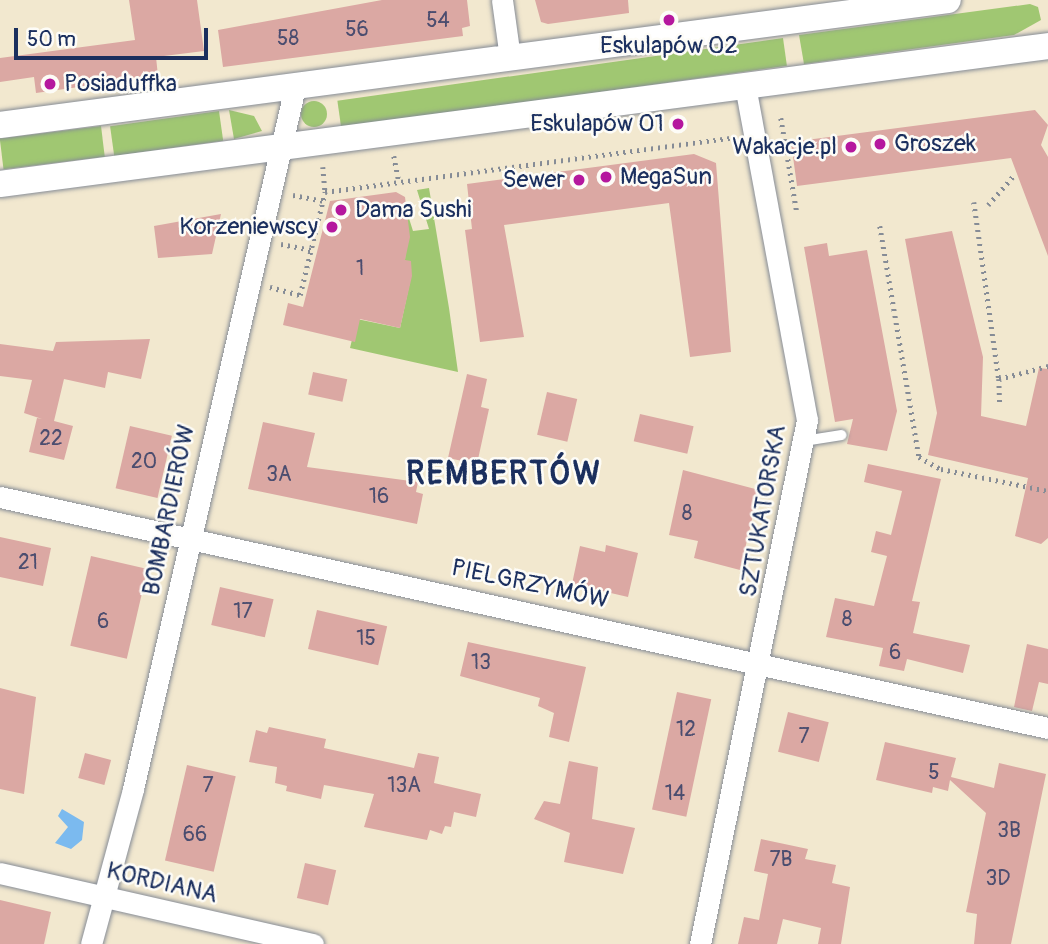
<!DOCTYPE html>
<html>
<head>
<meta charset="utf-8">
<style>
  body { margin:0 }
  #map { position:relative; width:1048px; height:944px; overflow:hidden; background:#f2e8cf; font-family:Pangolin,sans-serif }
  div>[style] { position:absolute }
  .green>* { inset:0; background:#a0c772; transform-origin:0 0 }
  .round { border-radius:50% }
  .water>* { inset:0; background:#7bbaef }
  .building>* { inset:0; background:#dba8a3; transform-origin:0 0 }
  .path>* { height:4.5px; margin-top:-2.25px; transform-origin:0; background:repeating-linear-gradient(90deg,#868c96 0 2px,transparent 0 7px) }
  .roads { filter:drop-shadow(0 0 2px #868c96) drop-shadow(0 0 2px #868c96) }
  .service>* { height:10px; margin:-5px; padding:0 5px; transform-origin:5px; border-radius:5px; background:#fff }
  .minor>* { height:21px; margin:-10.5px; padding:0 10.5px; transform-origin:10.5px; border-radius:10.5px; background:#fff }
  .tertiary>* { height:26px; margin:-13px; padding:0 13px; transform-origin:13px; border-radius:13px; background:#fff }
  .dots>* { width:19px; height:19px; translate:-50% -50%; box-sizing:border-box; border:4px solid #fdfcf7; border-radius:50% }
  span { translate:-50% -50%; white-space:nowrap; text-align:center; line-height:1.15; -webkit-text-stroke:5px #fdfcf7; paint-order:stroke }
  .number-label { font-size:21px; color:#4b4d6f }
  .number-label span { -webkit-text-stroke-width:0 }
  .poi-label { font-size:24px; color:#1b2f5e }
  .left { translate:0 -50%; text-align:left }
  .right { translate:-100% -50%; text-align:right }
  .street-label { font-size:24px; color:#1b2f5e }
  .district-label { font-size:32px; color:#1b2f5e; font-weight:700; letter-spacing:2px }
  .scale { position:absolute; left:14px; top:28px; width:194px; height:32px; box-sizing:border-box; border:4px solid #1b2f5e; border-top:0; padding-left:9px; font-size:21px; line-height:24px; white-space:nowrap; color:#1b2f5e; -webkit-text-stroke:5px #fdfcf7; paint-order:stroke }
</style>
</head>
<body>
<div id="map">
  <div class="green">
    <div style="clip-path:polygon(1030px 4px,1038px 7px,1041px 20px,1014px 35px,804px 64px,799px 35px)"></div>
    <div style="left:783px;top:38px;width:28px;height:450px;rotate:82deg"></div>
    <div class="round" style="left:301px;top:101px;width:26px;height:26px"></div>
    <div style="clip-path:polygon(229px 110px,254px 116px,262px 131px,234px 139px)"></div>
    <div style="left:219px;top:111px;width:30px;height:110px;rotate:82deg"></div>
    <div style="left:101px;top:126px;width:31px;height:102px;rotate:83deg"></div>
    <div style="clip-path:polygon(429px 188px,449px 308px,458px 372px,350px 348px,357px 319px,400px 328px,411px 277px,405px 260px,407px 212px,413px 231px,429px 229px,417px 190px)"></div>
  </div>
  <div class="water">
    <div style="clip-path:polygon(62px 809px,84px 822px,82px 840px,71px 849px,55px 843px,68px 827px,58px 816px)"></div>
  </div>
  <div class="building">
    <div style="clip-path:polygon(129px 0,197px 0,204px 51px,156px 57px,158px 76px,36px 93px,34px 77px,0 82px,0 58px,135px 40px)"></div>
    <div style="clip-path:polygon(382px 0,467px 0,470px 26px,462px 28px,463px 36px,223px 67px,218px 30px)"></div>
    <div style="clip-path:polygon(535px 0,628px 0,629px 13px,548px 24px,541px 22px)"></div>
    <div style="clip-path:polygon(1035px 110px,1048px 125px,1041px 145px,1048px 157px,1048px 256px,1011px 158px,797px 186px,791px 142px)"></div>
    <div style="clip-path:polygon(694px 154px,716px 163px,731px 352px,690px 357px,669px 203px,504px 225px,524px 337px,480px 342px,465px 230px,472px 229px,467px 184px)"></div>
    <div style="clip-path:polygon(396px 192px,405px 197px,410px 237px,405px 260px,411px 261px,412px 276px,400px 328px,360px 319px,355px 342px,283px 325px,288px 303px,303px 307px,330px 201px)"></div>
    <div style="clip-path:polygon(221px 214px,212px 254px,158px 258px,154px 226px)"></div>
    <div style="clip-path:polygon(952px 231px,983px 357px,981px 416px,1026px 426px,1039px 368px,1048px 369px,1048px 538px,1041px 544px,1015px 536px,1028px 478px,928px 455px,937px 413px,905px 239px)"></div>
    <div style="clip-path:polygon(827px 243px,829px 256px,867px 250px,897px 411px,887px 451px,847px 444px,853px 419px,835px 422px,804px 247px)"></div>
    <div style="clip-path:polygon(150px 339px,141px 379px,108px 372px,105px 388px,64px 379px,54px 421px,73px 426px,64px 460px,29px 452px,37px 418px,42px 419px,24px 413px,32px 380px,0 376px,0 344px,53px 351px,56px 342px)"></div>
    <div style="left:313px;top:372px;width:35px;height:23px;rotate:12deg"></div>
    <div style="clip-path:polygon(467px 374px,487px 379px,481px 407px,489px 409px,477px 464px,448px 458px)"></div>
    <div style="left:547px;top:392px;width:31px;height:44px;rotate:13deg"></div>
    <div style="left:640px;top:414px;width:55px;height:28px;rotate:13deg"></div>
    <div style="clip-path:polygon(263px 422px,315px 433px,307px 467px,418px 482px,416px 492px,423px 494px,417px 524px,248px 489px)"></div>
    <div style="left:130px;top:426px;width:43px;height:64px;rotate:13deg"></div>
    <div style="clip-path:polygon(868px 464px,941px 479px,912px 601px,920px 602px,913px 633px,970px 645px,963px 673px,907px 659px,904px 671px,879px 666px,883px 648px,826px 637px,835px 598px,874px 606px,887px 556px,871px 552px,876px 531px,891px 535px,902px 491px,864px 482px)"></div>
    <div style="clip-path:polygon(683px 470px,759px 490px,740px 570px,694px 558px,698px 541px,669px 535px)"></div>
    <div style="clip-path:polygon(0 537px,51px 548px,43px 586px,0 577px)"></div>
    <div style="clip-path:polygon(606px 545px,638px 553px,628px 597px,572px 584px,580px 546px,605px 552px)"></div>
    <div style="left:91px;top:556px;width:58px;height:92px;rotate:13deg"></div>
    <div style="left:220px;top:587px;width:55px;height:39px;rotate:13deg"></div>
    <div style="left:317px;top:610px;width:72px;height:40px;rotate:13deg"></div>
    <div style="clip-path:polygon(468px 642px,586px 667px,569px 742px,549px 737px,554px 713px,538px 706px,540px 698px,460px 676px)"></div>
    <div style="clip-path:polygon(1027px 644px,1048px 649px,1048px 684px,1039px 682px,1032px 711px,1014px 707px)"></div>
    <div style="clip-path:polygon(0 688px,36px 697px,24px 794px,0 789px)"></div>
    <div style="left:677px;top:692px;width:35px;height:120px;rotate:12deg"></div>
    <div style="left:788px;top:712px;width:42px;height:41px;rotate:14deg"></div>
    <div style="clip-path:polygon(269px 727px,326px 739px,324px 748px,414px 768px,418px 753px,439px 757px,434px 783px,481px 794px,476px 817px,454px 812px,451px 827px,445px 826px,442px 834px,430px 830px,427px 840px,364px 827px,374px 794px,324px 785px,321px 799px,286px 791px,287px 786px,275px 783px,277px 767px,249px 762px,256px 730px,267px 733px)"></div>
    <div style="clip-path:polygon(885px 742px,956px 758px,951px 777px,994px 788px,999px 763px,1046px 774px,1011px 944px,974px 944px,977px 914px,966px 912px,986px 813px,950px 780px,948px 791px,933px 787px,932px 793px,876px 780px)"></div>
    <div style="left:85px;top:753px;width:27px;height:26px;rotate:15deg"></div>
    <div style="clip-path:polygon(569px 761px,598px 767px,592px 819px,635px 828px,623px 874px,564px 862px,570px 833px,534px 819px,544px 801px,560px 804px)"></div>
    <div style="left:187px;top:765px;width:50px;height:98px;rotate:13deg"></div>
    <div style="clip-path:polygon(761px 839px,808px 849px,805px 859px,836px 865px,832px 883px,850px 887px,841px 944px,818px 944px,821px 928px,783px 919px,777px 944px,738px 944px,744px 917px,759px 920px,768px 874px,754px 871px)"></div>
    <div style="left:305px;top:863px;width:32px;height:36px;rotate:13deg"></div>
    <div style="clip-path:polygon(0 900px,51px 912px,44px 944px,0 944px)"></div>
  </div>
  <div class="path">
    <div style="left:781px;top:118px;width:96px;rotate:80.4deg"></div>
    <div style="left:394px;top:156px;width:26px;rotate:79deg"></div>
    <div style="left:323px;top:167px;width:25px;rotate:85deg"></div>
    <div style="left:325px;top:192px;width:411px;rotate:-7.6deg"></div>
    <div style="left:293px;top:195px;width:31px;rotate:11deg"></div>
    <div style="left:974px;top:202px;width:179px;rotate:82deg"></div>
    <div style="left:999px;top:379px;width:51px;rotate:-14.9deg"></div>
    <div style="left:988px;top:205px;width:41px;rotate:-48.9deg"></div>
    <div style="left:880px;top:226px;width:234px;rotate:80.4deg"></div>
    <div style="left:919px;top:457px;width:25px;rotate:29deg"></div>
    <div style="left:941px;top:469px;width:109px;rotate:11.6deg"></div>
    <div style="left:281px;top:244px;width:31px;rotate:11deg"></div>
    <div style="left:270px;top:287px;width:31px;rotate:15deg"></div>
    <div style="left:300px;top:295px;width:106px;rotate:-76.4deg"></div>
    <div style="left:999px;top:379px;width:26px;rotate:88deg"></div>
  </div>
  <div class="roads">
    <div class="service">
      <div style="left:804px;top:441px;width:38px;rotate:-9deg"></div>
    </div>
    <div class="minor">
      <div style="left:502px;top:0;width:59px;rotate:82.1deg"></div>
      <div style="left:0;top:497px;width:1073px;rotate:12.43deg"></div>
      <div style="left:0;top:873px;width:321px;rotate:12.8deg"></div>
      <div style="left:91px;top:944px;width:161px;rotate:-74.8deg"></div>
      <div style="left:133px;top:789px;width:720px;rotate:-77.01deg"></div>
      <div style="left:700px;top:944px;width:535px;rotate:-78.46deg"></div>
      <div style="left:807px;top:420px;width:340px;rotate:-100.5deg"></div>
    </div>
    <div class="tertiary">
      <div style="left:0;top:125px;width:956px;rotate:-7.51deg"></div>
      <div style="left:0;top:184px;width:1057px;rotate:-7.5deg"></div>
    </div>
  </div>
  <div class="dots">
    <div style="left:669px;top:20px;background:#b5179e"></div>
    <div style="left:50px;top:84px;background:#b5179e"></div>
    <div style="left:678px;top:124px;background:#b5179e"></div>
    <div style="left:880px;top:144px;background:#b5179e"></div>
    <div style="left:851px;top:147px;background:#b5179e"></div>
    <div style="left:606px;top:177px;background:#b5179e"></div>
    <div style="left:579px;top:180px;background:#b5179e"></div>
    <div style="left:341px;top:210px;background:#b5179e"></div>
    <div style="left:332px;top:227px;background:#b5179e"></div>
  </div>
  <div class="number-label">
    <span style="left:438px;top:21px">54</span>
    <span style="left:357px;top:30px">56</span>
    <span style="left:288px;top:39px">58</span>
    <span style="left:360px;top:269px">1</span>
    <span style="left:51px;top:439px">22</span>
    <span style="left:144px;top:462px">20</span>
    <span style="left:279px;top:475px">3A</span>
    <span style="left:379px;top:497px">16</span>
    <span style="left:687px;top:514px">8</span>
    <span style="left:28px;top:563px">21</span>
    <span style="left:243px;top:612px">17</span>
    <span style="left:847px;top:620px">8</span>
    <span style="left:103px;top:622px">6</span>
    <span style="left:366px;top:639px">15</span>
    <span style="left:895px;top:653px">6</span>
    <span style="left:481px;top:663px">13</span>
    <span style="left:686px;top:730px">12</span>
    <span style="left:804px;top:737px">7</span>
    <span style="left:934px;top:773px">5</span>
    <span style="left:208px;top:786px">7</span>
    <span style="left:404px;top:786px">13A</span>
    <span style="left:675px;top:794px">14</span>
    <span style="left:1009px;top:831px">3B</span>
    <span style="left:195px;top:835px">66</span>
    <span style="left:781px;top:860px">7B</span>
    <span style="left:998px;top:879px">3D</span>
  </div>
  <div class="poi-label">
    <span style="left:669px;top:46px">Eskulapów 02</span>
    <span class="left" style="left:64px;top:84px">Posiaduffka</span>
    <span class="right" style="left:664px;top:124px">Eskulapów 01</span>
    <span class="left" style="left:894px;top:144px">Groszek</span>
    <span class="right" style="left:837px;top:147px">Wakacje.pl</span>
    <span class="left" style="left:620px;top:177px">MegaSun</span>
    <span class="right" style="left:565px;top:180px">Sewer</span>
    <span class="left" style="left:355px;top:210px">Dama Sushi</span>
    <span class="right" style="left:318px;top:227px">Korzeniewscy</span>
  </div>
  <div class="street-label">
    <span style="left:169px;top:510px;rotate:-78deg">BOMBARDIERÓW</span>
    <span style="left:763px;top:511px;rotate:-80deg">SZTUKATORSKA</span>
    <span style="left:530px;top:584px;rotate:12deg">PIELGRZYMÓW</span>
    <span style="left:162px;top:883px;rotate:13deg">KORDIANA</span>
  </div>
  <div class="district-label">
    <span style="left:504px;top:474px">REMBERTÓW</span>
  </div>
  <div class="scale">50 m</div>
</div>
</body>
</html>
